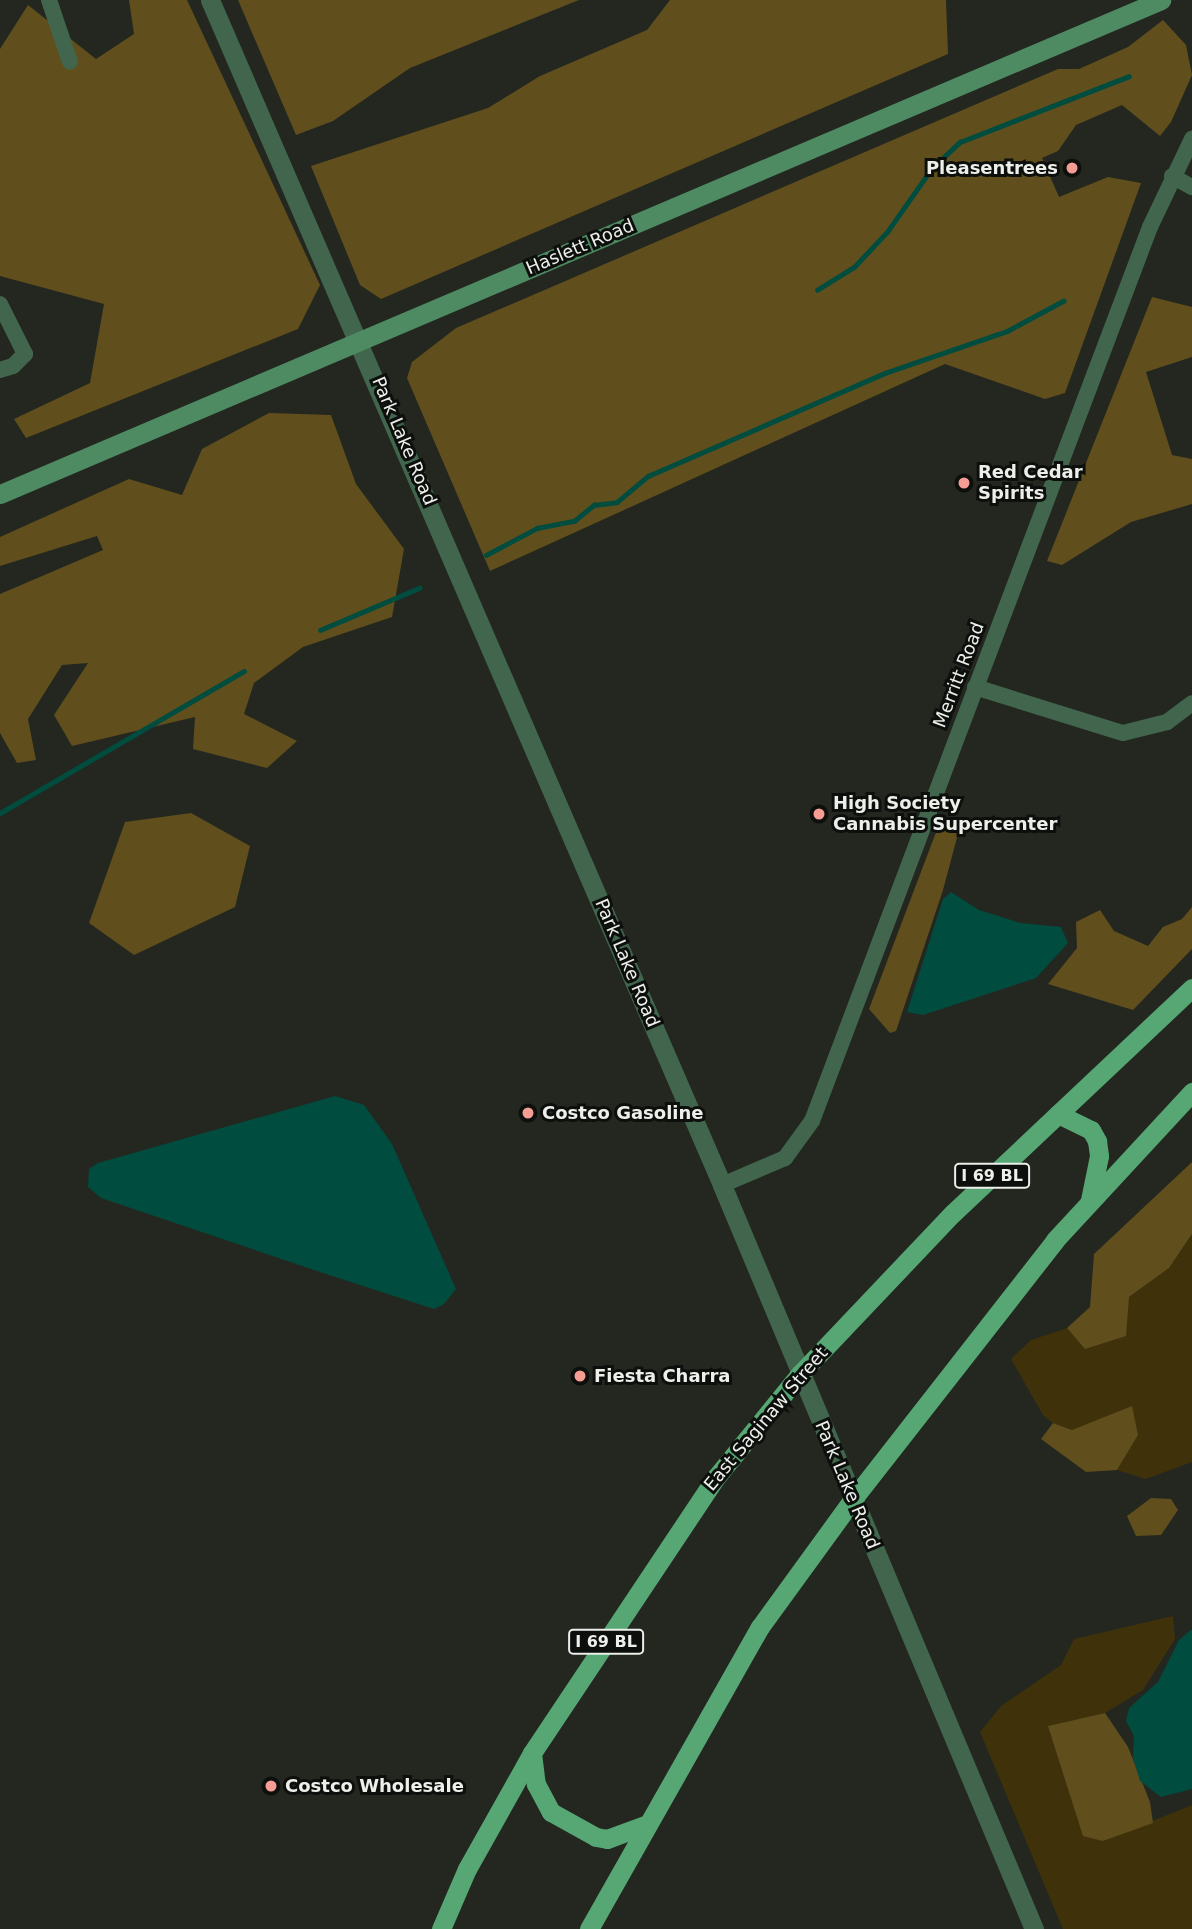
<!DOCTYPE html>
<html>
<head>
<meta charset="utf-8">
<style>
  body { margin:0 }
  #map { position:relative; width:1192px; height:1929px; overflow:hidden; background:#232720; font-family:"DejaVu Sans",sans-serif }
  div>[style] { position:absolute }
  .green>* { inset:0; background:#3f320b }
  .forest>* { inset:0; background:#604e1c }
  .water>* { inset:0; background:#004d3f }
  .stream>* { height:4.5px; margin:-2.25px; padding:0 2.25px; transform-origin:2.25px; border-radius:2.25px; background:#004d3f }
  .minor>* { height:16px; margin:-8px; padding:0 8px; transform-origin:8px; border-radius:8px; background:#41664d }
  .tertiary>* { height:19px; margin:-9.5px; padding:0 9.5px; transform-origin:9.5px; border-radius:9.5px; background:#41664d }
  .secondary>* { height:19px; margin:-9.5px; padding:0 9.5px; transform-origin:9.5px; border-radius:9.5px; background:#4e8b62 }
  .primary>* { height:19px; margin:-9.5px; padding:0 9.5px; transform-origin:9.5px; border-radius:9.5px; background:#56a773 }
  .dots>* { width:19px; height:19px; translate:-50% -50%; box-sizing:border-box; border:4px solid #0d0f0c; border-radius:50% }
  span { translate:-50% -50%; white-space:nowrap; text-align:center; line-height:1.15; -webkit-text-stroke:6px #0d0f0c; paint-order:stroke }
  .shield-label span { padding:2px 5px; background:#0d0f0c; border:2px solid; border-radius:5px; -webkit-text-stroke-width:0 }
  .shield-label { font-size:16px; color:#ecefea; font-weight:700 }
  .poi-label { font-size:18px; color:#ecefea; font-weight:700 }
  .right { translate:-100% -50%; text-align:right }
  .left { translate:0 -50%; text-align:left }
  .street-label { font-size:18px; color:#ecefea }
</style>
</head>
<body>
<div id="map">
  <div class="green">
    <div style="clip-path:polygon(1192px 1234px,1192px 1462px,1146px 1479px,1117px 1470px,1138px 1435px,1072px 1430px,1053px 1423px,1043px 1415px,1011px 1359px,1031px 1340px,1067px 1328px,1085px 1349px,1129px 1297px,1169px 1268px)"></div>
    <div style="clip-path:polygon(1173px 1616px,1175px 1639px,1143px 1690px,1105px 1713px,1049px 1726px,1103px 1841px,1192px 1805px,1192px 1929px,1063px 1929px,980px 1732px,1001px 1706px,1061px 1665px,1074px 1639px)"></div>
  </div>
  <div class="forest">
    <div style="clip-path:polygon(129px 0,187px 0,320px 285px,298px 329px,26px 438px,14px 419px,90px 383px,104px 304px,0 276px,0 49px,28px 5px,96px 59px,134px 34px)"></div>
    <div style="clip-path:polygon(238px 0,579px 0,410px 68px,333px 121px,296px 135px)"></div>
    <div style="clip-path:polygon(670px 0,946px 0,948px 54px,381px 299px,360px 285px,311px 166px,488px 108px,540px 76px,647px 30px)"></div>
    <div style="clip-path:polygon(1163px 20px,1186px 45px,1192px 75px,1171px 122px,1160px 136px,1122px 105px,1076px 125px,1058px 151px,1042px 158px,1059px 197px,1108px 177px,1141px 183px,1065px 393px,1045px 399px,945px 364px,490px 571px,407px 378px,412px 362px,456px 328px,1058px 69px,1079px 69px,1128px 47px)"></div>
    <div style="clip-path:polygon(1152px 297px,1192px 307px,1192px 357px,1146px 372px,1172px 455px,1192px 459px,1192px 504px,1131px 522px,1062px 565px,1047px 561px)"></div>
    <div style="clip-path:polygon(269px 413px,331px 415px,356px 484px,404px 549px,392px 617px,303px 647px,254px 683px,244px 714px,297px 741px,267px 768px,193px 749px,195px 717px,72px 746px,54px 715px,88px 663px,62px 665px,28px 719px,36px 760px,17px 763px,0 733px,0 594px,103px 550px,97px 536px,0 566px,0 537px,129px 479px,182px 495px,202px 449px)"></div>
    <div style="clip-path:polygon(191px 813px,250px 846px,235px 907px,134px 955px,89px 923px,125px 822px)"></div>
    <div style="clip-path:polygon(947px 825px,959px 830px,943px 890px,896px 1031px,890px 1033px,869px 1009px,938px 827px)"></div>
    <div style="clip-path:polygon(1192px 907px,1192px 949px,1133px 1010px,1048px 984px,1077px 948px,1076px 922px,1100px 910px,1114px 931px,1148px 946px,1163px 927px,1182px 919px)"></div>
    <div style="clip-path:polygon(1192px 1162px,1192px 1234px,1169px 1268px,1129px 1297px,1126px 1336px,1085px 1349px,1067px 1328px,1090px 1307px,1094px 1254px)"></div>
    <div style="clip-path:polygon(1132px 1406px,1138px 1435px,1117px 1470px,1086px 1472px,1041px 1439px,1053px 1423px,1072px 1430px)"></div>
    <div style="clip-path:polygon(1151px 1498px,1171px 1499px,1178px 1510px,1161px 1535px,1136px 1536px,1127px 1516px)"></div>
    <div style="clip-path:polygon(1105px 1713px,1128px 1747px,1150px 1802px,1153px 1823px,1103px 1841px,1083px 1836px,1048px 1726px)"></div>
  </div>
  <div class="water">
    <div style="clip-path:polygon(951px 892px,979px 910px,1020px 923px,1061px 927px,1068px 943px,1036px 978px,923px 1015px,907px 1012px,943px 899px)"></div>
    <div style="clip-path:polygon(335px 1096px,364px 1105px,392px 1144px,456px 1289px,444px 1304px,434px 1309px,320px 1272px,101px 1198px,88px 1187px,89px 1169px,98px 1163px)"></div>
    <div style="clip-path:polygon(1192px 1629px,1192px 1789px,1161px 1797px,1140px 1781px,1133px 1758px,1134px 1736px,1126px 1721px,1129px 1708px,1158px 1682px,1179px 1640px)"></div>
  </div>
  <div class="stream">
    <div style="left:817px;top:290px;width:44px;rotate:-31.9deg"></div>
    <div style="left:854px;top:267px;width:48px;rotate:-46.7deg"></div>
    <div style="left:887px;top:232px;width:78px;rotate:-54.9deg"></div>
    <div style="left:932px;top:168px;width:38px;rotate:-43deg"></div>
    <div style="left:960px;top:142px;width:181px;rotate:-21.3deg"></div>
    <div style="left:486px;top:555px;width:58px;rotate:-27.9deg"></div>
    <div style="left:537px;top:528px;width:38px;rotate:-11deg"></div>
    <div style="left:574px;top:521px;width:26px;rotate:-39deg"></div>
    <div style="left:594px;top:505px;width:23px;rotate:-7deg"></div>
    <div style="left:617px;top:502px;width:40px;rotate:-40deg"></div>
    <div style="left:648px;top:476px;width:258px;rotate:-23.5deg"></div>
    <div style="left:885px;top:373px;width:129px;rotate:-19deg"></div>
    <div style="left:1007px;top:331px;width:64px;rotate:-28.2deg"></div>
    <div style="left:320px;top:630px;width:108px;rotate:-23deg"></div>
    <div style="left:0;top:813px;width:282px;rotate:-30.2deg"></div>
  </div>
  <div class="minor">
    <div style="left:49px;top:0;width:65px;rotate:71.3deg"></div>
    <div style="left:1172px;top:176px;width:23px;rotate:29deg"></div>
    <div style="left:0;top:304px;width:56px;rotate:63.4deg"></div>
    <div style="left:25px;top:354px;width:17px;rotate:135deg"></div>
    <div style="left:13px;top:366px;width:14px;rotate:163deg"></div>
    <div style="left:975px;top:687px;width:155px;rotate:17.3deg"></div>
    <div style="left:1123px;top:733px;width:45px;rotate:-14deg"></div>
    <div style="left:1167px;top:722px;width:31px;rotate:-37deg"></div>
    <div style="left:722px;top:1185px;width:69px;rotate:-23.2deg"></div>
    <div style="left:785px;top:1158px;width:46px;rotate:-53.9deg"></div>
    <div style="left:812px;top:1121px;width:956px;rotate:-69.29deg"></div>
    <div style="left:1150px;top:227px;width:98px;rotate:-64.5deg"></div>
  </div>
  <div class="tertiary">
    <div style="left:210px;top:0;width:1291px;rotate:66.63deg"></div>
    <div style="left:722px;top:1185px;width:807px;rotate:67.25deg"></div>
  </div>
  <div class="secondary">
    <div style="left:0;top:494px;width:1262px;rotate:-23.05deg"></div>
  </div>
  <div class="primary">
    <div style="left:1058px;top:1114px;width:37px;rotate:26deg"></div>
    <div style="left:1091px;top:1130px;width:13px;rotate:61deg"></div>
    <div style="left:1097px;top:1141px;width:15px;rotate:82deg"></div>
    <div style="left:1099px;top:1156px;width:45px;rotate:101.6deg"></div>
    <div style="left:532px;top:1753px;width:31px;rotate:83deg"></div>
    <div style="left:536px;top:1784px;width:32px;rotate:62deg"></div>
    <div style="left:551px;top:1812px;width:51px;rotate:29.1deg"></div>
    <div style="left:596px;top:1837px;width:11px;rotate:10deg"></div>
    <div style="left:607px;top:1839px;width:40px;rotate:-20.2deg"></div>
    <div style="left:441px;top:1929px;width:65px;rotate:-66.6deg"></div>
    <div style="left:467px;top:1869px;width:133px;rotate:-60.7deg"></div>
    <div style="left:532px;top:1753px;width:333px;rotate:-56.3deg"></div>
    <div style="left:717px;top:1476px;width:132px;rotate:-50.9deg"></div>
    <div style="left:800px;top:1374px;width:222px;rotate:-46.5deg"></div>
    <div style="left:953px;top:1213px;width:328px;rotate:-43.3deg"></div>
    <div style="left:589px;top:1929px;width:347px;rotate:-60.5deg"></div>
    <div style="left:760px;top:1627px;width:158px;rotate:-54deg"></div>
    <div style="left:853px;top:1499px;width:328px;rotate:-52deg"></div>
    <div style="left:1055px;top:1240px;width:202px;rotate:-47.2deg"></div>
  </div>
  <div class="dots">
    <div style="left:1072px;top:168px;background:#f59c94"></div>
    <div style="left:964px;top:483px;background:#f59c94"></div>
    <div style="left:819px;top:814px;background:#f59c94"></div>
    <div style="left:528px;top:1113px;background:#f59c94"></div>
    <div style="left:580px;top:1376px;background:#f59c94"></div>
    <div style="left:271px;top:1786px;background:#f59c94"></div>
  </div>
  <div class="shield-label">
    <span style="left:992px;top:1176px">I 69 BL</span>
    <span style="left:606px;top:1642px">I 69 BL</span>
  </div>
  <div class="poi-label">
    <span class="right" style="left:1058px;top:168px">Pleasentrees</span>
    <span class="left" style="left:978px;top:483px">Red Cedar<br>Spirits</span>
    <span class="left" style="left:833px;top:814px">High Society<br>Cannabis Supercenter</span>
    <span class="left" style="left:542px;top:1113px">Costco Gasoline</span>
    <span class="left" style="left:594px;top:1376px">Fiesta Charra</span>
    <span class="left" style="left:285px;top:1786px">Costco Wholesale</span>
  </div>
  <div class="street-label">
    <span style="left:580px;top:247px;rotate:-23deg">Haslett Road</span>
    <span style="left:404px;top:441px;rotate:67deg">Park Lake Road</span>
    <span style="left:959px;top:675px;rotate:-69deg">Merritt Road</span>
    <span style="left:627px;top:963px;rotate:67deg">Park Lake Road</span>
    <span style="left:766px;top:1419px;rotate:-50deg">East Saginaw Street</span>
    <span style="left:847px;top:1485px;rotate:67deg">Park Lake Road</span>
  </div>
</div>
</body>
</html>
